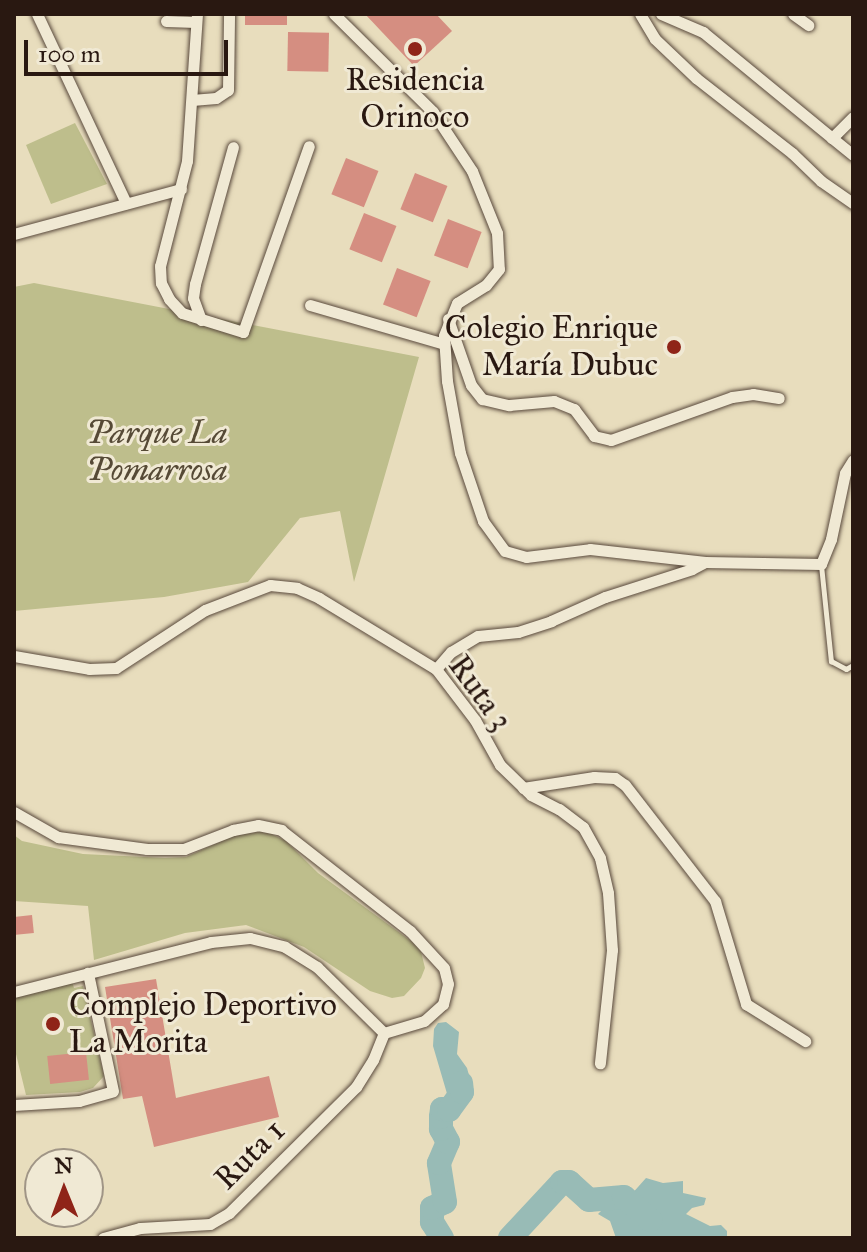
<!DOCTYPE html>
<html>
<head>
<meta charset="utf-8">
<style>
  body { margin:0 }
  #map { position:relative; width:867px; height:1252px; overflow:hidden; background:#e8ddbd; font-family:"IM FELL Great Primer",serif }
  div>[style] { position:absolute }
  .green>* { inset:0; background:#bebe8c }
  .water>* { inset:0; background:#98bbb6 }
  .river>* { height:24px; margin:-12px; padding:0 12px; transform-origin:12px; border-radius:12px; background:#98bbb6 }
  .building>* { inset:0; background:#d58e81; transform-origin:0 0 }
  .roads { filter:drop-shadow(0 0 2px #59493c) drop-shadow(0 0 2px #59493c) }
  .lane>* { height:5px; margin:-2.5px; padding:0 2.5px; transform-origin:2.5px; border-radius:2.5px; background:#f0e9d4 }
  .street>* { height:11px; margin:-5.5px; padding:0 5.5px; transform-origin:5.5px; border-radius:5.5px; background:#f0e9d4 }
  .dots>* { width:22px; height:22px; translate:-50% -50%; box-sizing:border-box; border:4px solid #f0e9d4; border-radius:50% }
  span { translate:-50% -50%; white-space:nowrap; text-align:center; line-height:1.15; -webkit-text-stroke:6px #f0e9d4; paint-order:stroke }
  .poi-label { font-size:32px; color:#291811 }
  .right { translate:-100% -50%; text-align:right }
  .left { translate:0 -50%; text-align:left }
  .park-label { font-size:32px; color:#564a36; font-style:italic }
  .street-label { font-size:32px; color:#291811 }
  .frame { position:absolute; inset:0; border:16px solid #291811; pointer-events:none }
  .north { position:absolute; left:24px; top:1148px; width:80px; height:80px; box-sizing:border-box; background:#f0e9d4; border:2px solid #a09586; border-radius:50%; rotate:359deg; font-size:22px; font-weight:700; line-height:32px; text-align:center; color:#291811 }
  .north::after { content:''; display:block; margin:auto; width:28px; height:36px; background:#8f2418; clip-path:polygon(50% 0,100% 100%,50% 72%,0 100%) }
  .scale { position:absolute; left:24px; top:40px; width:204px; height:36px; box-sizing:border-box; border:4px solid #291811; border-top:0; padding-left:10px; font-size:24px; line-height:28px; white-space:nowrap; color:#291811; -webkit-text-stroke:6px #f0e9d4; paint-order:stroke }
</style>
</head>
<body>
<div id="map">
  <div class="green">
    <div style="clip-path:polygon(75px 123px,107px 184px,51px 204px,26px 145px)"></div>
    <div style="clip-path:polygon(34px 283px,419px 357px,354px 582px,340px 511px,300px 518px,248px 582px,164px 597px,14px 611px,14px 287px)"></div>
    <div style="clip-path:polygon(265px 831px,286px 841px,318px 873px,415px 944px,421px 952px,425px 968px,421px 978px,404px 996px,392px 998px,370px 991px,304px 947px,246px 925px,185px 933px,94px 960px,88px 906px,14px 901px,14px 835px,22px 841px,83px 854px,165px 858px,186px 857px,235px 835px)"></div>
    <div style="clip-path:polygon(71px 978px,74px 988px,83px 986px,104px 1076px,93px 1088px,80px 1092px,26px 1095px,14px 1046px,14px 992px)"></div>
  </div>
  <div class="water">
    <div style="clip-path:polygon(446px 1022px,459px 1032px,457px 1054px,467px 1068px,472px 1086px,466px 1098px,449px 1110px,442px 1109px,448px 1097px,433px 1046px,434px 1029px,438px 1023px)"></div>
    <div style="clip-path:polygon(646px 1178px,663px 1183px,683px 1181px,683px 1193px,706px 1198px,704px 1205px,692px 1208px,686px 1214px,710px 1226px,721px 1225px,727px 1231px,727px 1238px,616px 1238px,610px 1221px,598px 1214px,602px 1210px,622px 1205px)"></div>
  </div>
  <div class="river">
    <div style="left:442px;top:1238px;width:19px;rotate:-122deg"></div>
    <div style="left:432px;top:1222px;width:14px;rotate:-90deg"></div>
    <div style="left:432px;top:1208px;width:14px;rotate:-25deg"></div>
    <div style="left:445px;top:1202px;width:39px;rotate:-99deg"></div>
    <div style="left:439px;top:1163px;width:23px;rotate:-67deg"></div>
    <div style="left:448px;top:1142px;width:15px;rotate:-118deg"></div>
    <div style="left:441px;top:1129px;width:12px;rotate:-90deg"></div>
    <div style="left:441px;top:1117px;width:8px;rotate:-83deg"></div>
    <div style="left:442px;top:1109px;width:7px;rotate:8deg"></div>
    <div style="left:449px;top:1110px;width:22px;rotate:-54deg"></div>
    <div style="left:462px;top:1092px;width:9px;rotate:-96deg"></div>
    <div style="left:510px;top:1238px;width:76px;rotate:-47.1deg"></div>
    <div style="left:562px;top:1182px;width:7px"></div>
    <div style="left:569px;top:1182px;width:27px;rotate:42deg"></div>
    <div style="left:589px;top:1200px;width:35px;rotate:-5deg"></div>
    <div style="left:624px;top:1197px;width:35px;rotate:41deg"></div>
  </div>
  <div class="building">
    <div style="left:245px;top:14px;width:42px;height:11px"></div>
    <div style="clip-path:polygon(365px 14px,436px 14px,452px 31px,414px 66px)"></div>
    <div style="left:288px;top:32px;width:41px;height:39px;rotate:1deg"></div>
    <div style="left:346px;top:158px;width:35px;height:39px;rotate:22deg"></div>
    <div style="left:415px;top:173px;width:35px;height:39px;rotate:22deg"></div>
    <div style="left:364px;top:213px;width:35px;height:39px;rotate:22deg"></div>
    <div style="left:448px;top:219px;width:36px;height:39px;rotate:21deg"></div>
    <div style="left:397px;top:268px;width:36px;height:39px;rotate:21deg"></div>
    <div style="left:32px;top:915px;width:18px;height:18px;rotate:84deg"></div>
    <div style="clip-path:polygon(156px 979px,176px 1098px,269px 1076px,279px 1117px,154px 1147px,142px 1096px,123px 1099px,105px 987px)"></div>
    <div style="left:86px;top:1052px;width:28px;height:39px;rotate:84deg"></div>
  </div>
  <div class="roads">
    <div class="lane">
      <div style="left:821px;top:565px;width:97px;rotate:84.1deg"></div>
      <div style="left:831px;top:661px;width:17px;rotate:28deg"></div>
      <div style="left:846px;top:669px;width:8px;rotate:-30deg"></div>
    </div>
    <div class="street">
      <div style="left:37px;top:14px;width:209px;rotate:64.8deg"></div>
      <div style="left:197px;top:14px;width:147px;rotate:93.9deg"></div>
      <div style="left:187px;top:161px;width:108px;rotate:104.4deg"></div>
      <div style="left:160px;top:266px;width:17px;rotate:87deg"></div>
      <div style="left:161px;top:283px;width:18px;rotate:63deg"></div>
      <div style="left:169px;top:299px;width:19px;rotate:47deg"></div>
      <div style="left:182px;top:313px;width:64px;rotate:17.3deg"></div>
      <div style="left:243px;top:332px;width:197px;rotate:-70.5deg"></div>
      <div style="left:334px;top:14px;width:139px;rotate:44.7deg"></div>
      <div style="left:433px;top:112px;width:71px;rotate:56.5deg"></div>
      <div style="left:472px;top:171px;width:67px;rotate:68deg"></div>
      <div style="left:497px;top:233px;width:36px;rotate:87deg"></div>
      <div style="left:499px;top:269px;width:21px;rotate:129deg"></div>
      <div style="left:486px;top:285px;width:34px;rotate:148deg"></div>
      <div style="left:457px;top:303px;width:35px;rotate:112deg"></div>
      <div style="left:444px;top:336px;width:45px;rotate:86.2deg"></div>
      <div style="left:447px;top:381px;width:73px;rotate:79.8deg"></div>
      <div style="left:460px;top:453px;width:72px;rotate:71.3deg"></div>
      <div style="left:483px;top:521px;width:37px;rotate:54deg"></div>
      <div style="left:505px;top:551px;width:22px;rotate:16deg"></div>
      <div style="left:526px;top:557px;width:64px;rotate:-7.1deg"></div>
      <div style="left:590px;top:549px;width:116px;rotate:6.4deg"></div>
      <div style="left:705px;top:562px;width:116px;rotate:1deg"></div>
      <div style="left:821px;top:564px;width:27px;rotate:-68deg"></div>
      <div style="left:831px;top:539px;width:67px;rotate:-78deg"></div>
      <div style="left:845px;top:473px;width:15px;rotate:-58deg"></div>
      <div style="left:640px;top:14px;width:29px;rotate:59deg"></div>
      <div style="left:655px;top:39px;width:57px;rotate:43.6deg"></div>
      <div style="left:696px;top:78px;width:122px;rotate:38deg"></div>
      <div style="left:792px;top:153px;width:40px;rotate:44deg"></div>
      <div style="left:821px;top:181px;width:39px;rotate:35deg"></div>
      <div style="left:661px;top:14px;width:46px;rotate:23.2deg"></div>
      <div style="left:703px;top:32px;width:167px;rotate:39.4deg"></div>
      <div style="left:793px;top:14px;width:19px;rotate:36deg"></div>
      <div style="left:166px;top:21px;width:30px;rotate:2deg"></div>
      <div style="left:192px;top:100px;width:24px;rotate:-5deg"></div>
      <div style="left:216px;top:98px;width:14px;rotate:-34deg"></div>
      <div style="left:228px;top:90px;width:76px;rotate:-89.2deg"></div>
      <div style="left:853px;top:117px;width:30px;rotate:135deg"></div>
      <div style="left:832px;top:138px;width:27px;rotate:39deg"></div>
      <div style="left:14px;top:234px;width:173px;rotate:-15.1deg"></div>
      <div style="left:310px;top:305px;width:140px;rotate:16.2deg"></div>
      <div style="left:448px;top:319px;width:70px;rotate:70.8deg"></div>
      <div style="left:471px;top:385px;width:18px;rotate:52deg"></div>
      <div style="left:482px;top:399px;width:28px;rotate:13deg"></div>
      <div style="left:509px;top:405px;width:45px;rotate:-5.1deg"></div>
      <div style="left:554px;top:401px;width:22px;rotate:22deg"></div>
      <div style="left:574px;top:409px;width:34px;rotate:53deg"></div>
      <div style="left:594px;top:436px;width:17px;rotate:13deg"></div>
      <div style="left:611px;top:440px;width:128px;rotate:-19.6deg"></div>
      <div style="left:732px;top:397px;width:21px;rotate:-8deg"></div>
      <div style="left:753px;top:394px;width:26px;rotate:9deg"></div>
      <div style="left:201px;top:320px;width:23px;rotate:-110deg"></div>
      <div style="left:193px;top:298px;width:14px;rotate:-82deg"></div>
      <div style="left:195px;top:284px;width:142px;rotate:-74.5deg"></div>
      <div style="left:14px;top:656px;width:76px;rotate:9.8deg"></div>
      <div style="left:89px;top:669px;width:27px;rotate:-2deg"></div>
      <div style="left:116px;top:668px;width:106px;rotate:-33.1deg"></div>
      <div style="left:205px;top:610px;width:70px;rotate:-21deg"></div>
      <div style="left:270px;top:585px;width:27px;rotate:6deg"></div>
      <div style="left:297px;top:588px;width:24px;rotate:24deg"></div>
      <div style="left:319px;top:598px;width:137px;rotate:31.3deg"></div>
      <div style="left:436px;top:669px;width:64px;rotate:52.6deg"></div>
      <div style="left:475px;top:720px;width:51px;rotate:60.9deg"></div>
      <div style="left:500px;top:765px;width:43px;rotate:44.1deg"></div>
      <div style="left:531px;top:795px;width:31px;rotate:27deg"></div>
      <div style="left:559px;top:809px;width:30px;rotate:37deg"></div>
      <div style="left:583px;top:827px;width:35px;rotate:61deg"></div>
      <div style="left:600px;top:858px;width:36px;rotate:77deg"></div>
      <div style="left:608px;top:893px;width:57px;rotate:86deg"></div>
      <div style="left:612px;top:950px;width:114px;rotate:96.1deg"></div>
      <div style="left:436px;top:669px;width:23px;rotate:-49deg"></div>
      <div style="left:451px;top:652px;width:31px;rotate:-31deg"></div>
      <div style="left:478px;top:636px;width:40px;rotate:-5.7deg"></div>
      <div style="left:518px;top:632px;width:35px;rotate:-18deg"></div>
      <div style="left:551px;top:621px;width:59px;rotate:-24deg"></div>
      <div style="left:605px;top:597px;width:91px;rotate:-17.8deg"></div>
      <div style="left:692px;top:569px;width:15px;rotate:-28deg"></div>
      <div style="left:523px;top:788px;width:72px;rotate:-8.8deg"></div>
      <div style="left:594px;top:777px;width:21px;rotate:3deg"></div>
      <div style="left:615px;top:778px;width:12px;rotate:35deg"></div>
      <div style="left:625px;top:785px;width:147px;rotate:52.2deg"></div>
      <div style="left:715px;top:901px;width:108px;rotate:73.2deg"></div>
      <div style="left:746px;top:1004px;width:70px;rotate:32.1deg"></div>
      <div style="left:14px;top:812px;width:51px;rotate:29.6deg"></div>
      <div style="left:58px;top:837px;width:90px;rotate:7.7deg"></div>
      <div style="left:147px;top:849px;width:37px"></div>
      <div style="left:184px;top:849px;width:53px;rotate:-21.2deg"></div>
      <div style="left:233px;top:830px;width:25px;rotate:-11deg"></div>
      <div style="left:258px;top:825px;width:24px;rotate:12deg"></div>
      <div style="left:281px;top:830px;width:164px;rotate:38.1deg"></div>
      <div style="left:410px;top:931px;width:50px;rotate:47.4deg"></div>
      <div style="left:444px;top:968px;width:16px;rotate:76deg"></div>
      <div style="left:448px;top:984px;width:21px;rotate:104deg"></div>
      <div style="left:443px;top:1004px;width:25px;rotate:138deg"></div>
      <div style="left:424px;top:1021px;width:42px;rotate:163.3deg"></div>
      <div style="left:14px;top:992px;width:203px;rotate:-14.2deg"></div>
      <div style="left:211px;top:942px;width:39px;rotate:-6deg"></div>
      <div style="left:250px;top:938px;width:36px;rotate:14deg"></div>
      <div style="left:285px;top:947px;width:38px;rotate:32deg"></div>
      <div style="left:317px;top:967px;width:94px;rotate:44.6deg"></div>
      <div style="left:14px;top:1105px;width:65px;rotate:-3.5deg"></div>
      <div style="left:79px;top:1101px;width:35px;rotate:-16deg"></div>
      <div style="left:113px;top:1091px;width:121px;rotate:-102deg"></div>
      <div style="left:103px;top:1238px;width:38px;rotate:-15deg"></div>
      <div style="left:140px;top:1228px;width:70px;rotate:-3.3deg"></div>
      <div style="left:210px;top:1224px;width:22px;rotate:-30deg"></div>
      <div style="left:229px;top:1213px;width:179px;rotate:-44.8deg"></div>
      <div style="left:356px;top:1087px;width:32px;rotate:-58deg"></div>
      <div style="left:373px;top:1060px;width:29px;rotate:-68deg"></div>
    </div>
  </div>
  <div class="dots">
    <div style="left:415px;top:49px;background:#8f2418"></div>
    <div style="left:674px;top:347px;background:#8f2418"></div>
    <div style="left:53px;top:1024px;background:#8f2418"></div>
  </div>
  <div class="poi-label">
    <span style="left:415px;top:99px">Residencia<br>Orinoco</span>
    <span class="right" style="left:658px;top:347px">Colegio Enrique<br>María Dubuc</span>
    <span class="left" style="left:69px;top:1024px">Complejo Deportivo<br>La Morita</span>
  </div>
  <div class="park-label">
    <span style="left:157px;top:452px">Parque La<br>Pomarrosa</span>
  </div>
  <div class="street-label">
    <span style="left:480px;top:693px;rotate:54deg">Ruta 3</span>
    <span style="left:250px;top:1155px;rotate:-45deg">Ruta 1</span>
  </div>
  <div class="frame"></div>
  <div class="north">N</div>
  <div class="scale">100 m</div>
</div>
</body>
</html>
